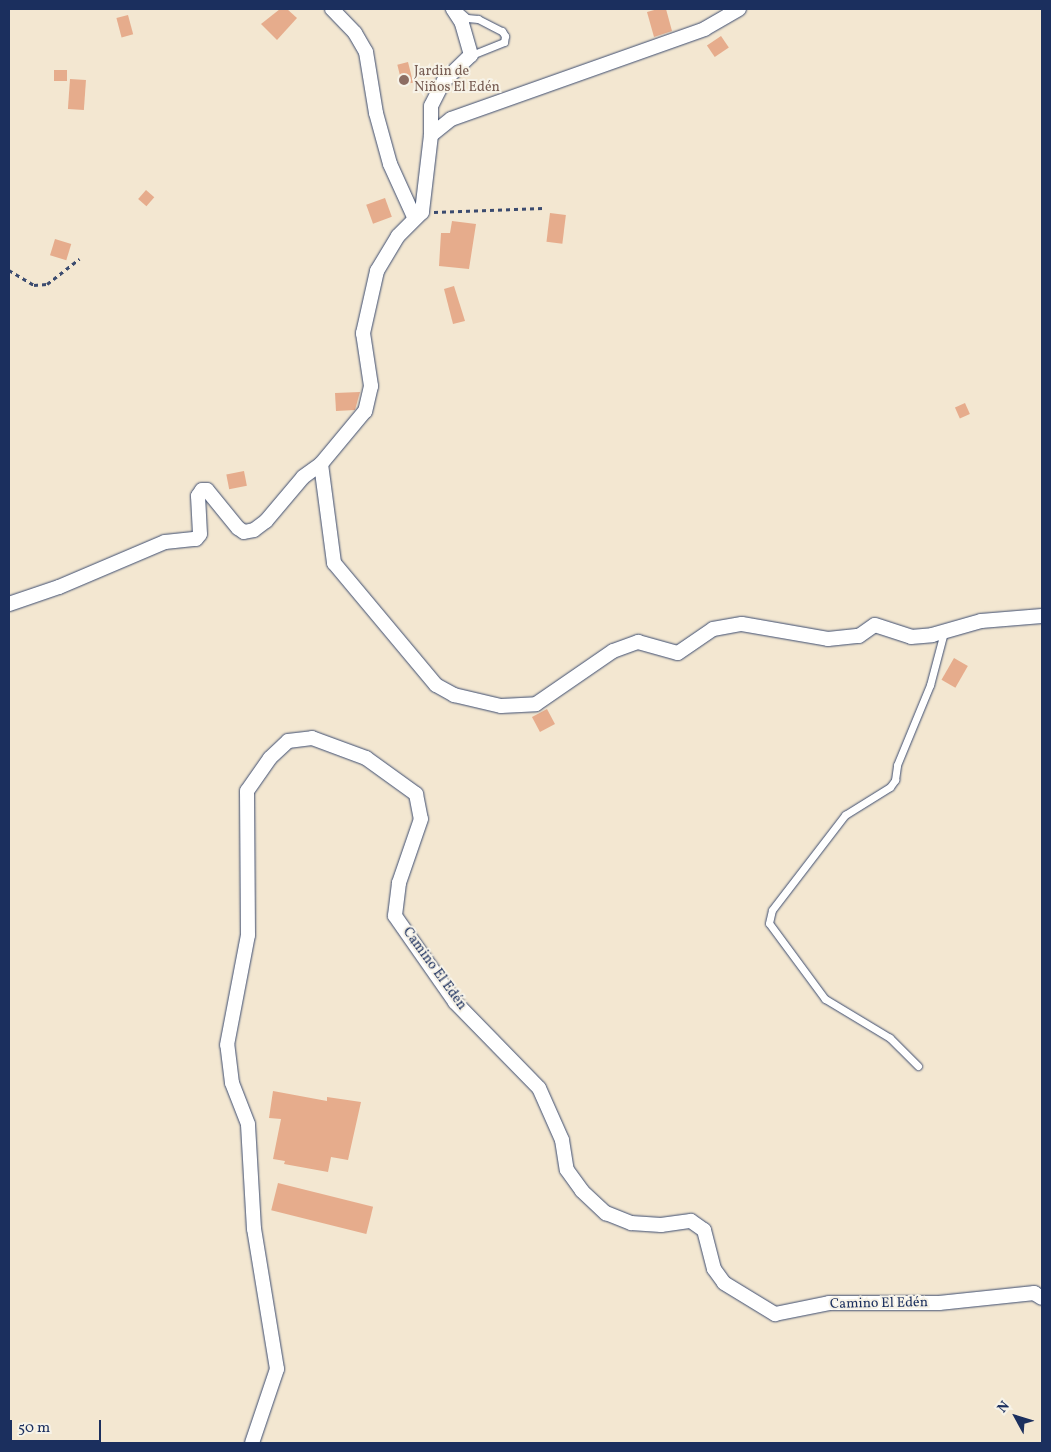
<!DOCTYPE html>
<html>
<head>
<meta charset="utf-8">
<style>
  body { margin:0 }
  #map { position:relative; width:1051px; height:1452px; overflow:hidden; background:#f3e7d1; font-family:Vollkorn,serif }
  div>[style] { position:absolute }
  .building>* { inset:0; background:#e6ac8c; transform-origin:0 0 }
  .path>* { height:2.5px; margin-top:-1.25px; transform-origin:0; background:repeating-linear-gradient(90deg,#3b4b6f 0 4px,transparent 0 8px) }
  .roads { filter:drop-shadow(0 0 1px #3b4b6f) drop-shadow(0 0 1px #3b4b6f) }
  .lane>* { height:7px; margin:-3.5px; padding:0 3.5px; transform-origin:3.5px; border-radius:3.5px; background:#fff }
  .street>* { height:14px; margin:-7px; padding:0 7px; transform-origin:7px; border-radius:7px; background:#fff }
  .dots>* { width:14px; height:14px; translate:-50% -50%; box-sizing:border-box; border:2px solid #f7f3e8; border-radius:50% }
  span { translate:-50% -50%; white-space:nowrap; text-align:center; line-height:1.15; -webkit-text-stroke:4px #f7f3e8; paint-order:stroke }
  .education-label { font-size:14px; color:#785e54 }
  .left { translate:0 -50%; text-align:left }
  .street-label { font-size:14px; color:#1b2f5e }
  .frame { position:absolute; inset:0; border:10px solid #1b2f5e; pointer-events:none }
  .north { position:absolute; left:991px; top:1392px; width:50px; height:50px; -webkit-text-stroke:4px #f7f3e8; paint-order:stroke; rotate:309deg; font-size:14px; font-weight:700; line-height:20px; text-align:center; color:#1b2f5e }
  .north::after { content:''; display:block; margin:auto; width:18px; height:22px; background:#1b2f5e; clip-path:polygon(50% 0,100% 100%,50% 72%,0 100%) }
  .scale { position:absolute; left:10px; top:1420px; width:91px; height:22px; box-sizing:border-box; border:2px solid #1b2f5e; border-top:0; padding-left:6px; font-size:15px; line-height:18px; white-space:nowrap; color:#1b2f5e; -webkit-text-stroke:4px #f7f3e8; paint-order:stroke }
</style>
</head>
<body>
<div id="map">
  <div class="building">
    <div style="clip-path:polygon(280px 9px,287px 9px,297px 18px,277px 40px,261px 24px)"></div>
    <div style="clip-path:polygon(658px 9px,666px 9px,672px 31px,654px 37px,647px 12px)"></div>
    <div style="left:128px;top:15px;width:20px;height:12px;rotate:75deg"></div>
    <div style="left:721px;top:36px;width:14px;height:17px;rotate:56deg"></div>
    <div style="left:408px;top:62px;width:21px;height:11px;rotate:76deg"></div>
    <div style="left:54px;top:70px;width:13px;height:11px"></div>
    <div style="left:70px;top:79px;width:16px;height:30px;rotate:4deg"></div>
    <div style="left:146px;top:190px;width:11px;height:12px;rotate:41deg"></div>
    <div style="left:385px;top:198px;width:20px;height:20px;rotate:70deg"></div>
    <div style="left:550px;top:213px;width:16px;height:29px;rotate:7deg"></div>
    <div style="clip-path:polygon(452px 221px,476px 224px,469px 269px,439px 266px,441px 233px,450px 233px)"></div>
    <div style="left:55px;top:239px;width:17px;height:17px;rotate:17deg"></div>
    <div style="clip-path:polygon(454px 286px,465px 321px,453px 324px,444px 289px)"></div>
    <div style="clip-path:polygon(360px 392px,355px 410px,336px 411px,335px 393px)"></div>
    <div style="left:965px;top:403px;width:12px;height:11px;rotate:66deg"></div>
    <div style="left:244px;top:471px;width:15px;height:18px;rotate:79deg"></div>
    <div style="left:954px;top:658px;width:16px;height:25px;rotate:30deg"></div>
    <div style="left:547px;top:709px;width:17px;height:17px;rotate:62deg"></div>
    <div style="clip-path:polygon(273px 1091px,327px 1101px,327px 1097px,361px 1102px,348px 1160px,331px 1157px,328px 1172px,284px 1164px,285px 1161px,273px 1159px,281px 1119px,269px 1118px)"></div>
    <div style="left:278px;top:1183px;width:98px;height:28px;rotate:14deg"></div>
  </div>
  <div class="path">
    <div style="left:434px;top:212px;width:109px;rotate:-2.1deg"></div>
    <div style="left:9px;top:270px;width:29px;rotate:31deg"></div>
    <div style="left:34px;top:285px;width:13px;rotate:-4deg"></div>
    <div style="left:47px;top:284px;width:41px;rotate:-38deg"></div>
  </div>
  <div class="roads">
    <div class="lane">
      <div style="left:460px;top:12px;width:9px;rotate:41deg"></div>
      <div style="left:467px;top:18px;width:11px;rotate:5deg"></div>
      <div style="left:478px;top:19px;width:27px;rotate:27deg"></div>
      <div style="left:502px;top:31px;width:6px;rotate:59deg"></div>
      <div style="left:505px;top:36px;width:6px;rotate:99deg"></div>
      <div style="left:504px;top:42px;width:35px;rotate:158deg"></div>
      <div style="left:918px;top:1066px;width:40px;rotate:-135deg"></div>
      <div style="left:890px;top:1038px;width:76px;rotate:-149deg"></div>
      <div style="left:825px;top:999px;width:94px;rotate:-126.4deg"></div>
      <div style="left:769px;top:923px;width:13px;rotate:-77deg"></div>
      <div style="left:772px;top:910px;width:120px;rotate:-52.5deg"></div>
      <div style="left:845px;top:815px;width:53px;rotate:-31.9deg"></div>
      <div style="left:890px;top:787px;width:9px;rotate:-54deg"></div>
      <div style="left:895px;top:780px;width:15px;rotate:-82deg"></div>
      <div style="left:897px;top:765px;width:87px;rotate:-67.6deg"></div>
      <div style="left:930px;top:685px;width:55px;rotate:-75.2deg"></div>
    </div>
    <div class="street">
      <div style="left:332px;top:9px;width:33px;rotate:46deg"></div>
      <div style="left:355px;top:33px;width:22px;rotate:60deg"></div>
      <div style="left:366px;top:52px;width:62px;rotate:80.7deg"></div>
      <div style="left:376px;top:113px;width:53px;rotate:74.6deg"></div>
      <div style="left:390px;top:164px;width:60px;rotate:65.6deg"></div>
      <div style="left:739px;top:9px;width:39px;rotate:150deg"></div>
      <div style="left:705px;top:29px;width:269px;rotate:160.5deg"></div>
      <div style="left:451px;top:119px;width:26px;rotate:141deg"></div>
      <div style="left:431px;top:135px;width:78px;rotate:96.7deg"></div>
      <div style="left:422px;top:212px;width:34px;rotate:135deg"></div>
      <div style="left:398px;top:236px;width:41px;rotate:121deg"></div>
      <div style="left:377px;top:271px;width:64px;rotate:102.7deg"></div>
      <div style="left:363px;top:333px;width:54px;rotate:81.4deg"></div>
      <div style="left:371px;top:386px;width:26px;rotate:103deg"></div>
      <div style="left:365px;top:411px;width:69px;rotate:129.7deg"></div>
      <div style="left:321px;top:464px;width:100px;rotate:82.5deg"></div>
      <div style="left:334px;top:563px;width:159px;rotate:50.1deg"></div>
      <div style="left:436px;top:685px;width:21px;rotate:29deg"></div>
      <div style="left:454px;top:695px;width:48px;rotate:13.2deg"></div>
      <div style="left:501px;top:706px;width:35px;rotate:-3deg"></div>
      <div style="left:536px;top:704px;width:93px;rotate:-34.5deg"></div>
      <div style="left:613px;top:651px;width:27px;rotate:-20deg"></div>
      <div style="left:638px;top:642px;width:41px;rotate:15.4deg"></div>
      <div style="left:678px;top:653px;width:42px;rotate:-34.4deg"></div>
      <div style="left:713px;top:629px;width:29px;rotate:-10deg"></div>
      <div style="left:742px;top:624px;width:87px;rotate:9.9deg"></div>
      <div style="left:828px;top:639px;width:31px;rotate:-6deg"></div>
      <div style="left:859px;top:636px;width:19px;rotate:-35deg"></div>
      <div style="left:875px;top:625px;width:38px;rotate:18deg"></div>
      <div style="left:911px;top:637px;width:21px;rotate:-5deg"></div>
      <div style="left:932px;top:635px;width:51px;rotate:-15.9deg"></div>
      <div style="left:981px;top:621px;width:61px;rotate:-4.7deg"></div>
      <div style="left:431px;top:135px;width:29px;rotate:-90deg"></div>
      <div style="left:431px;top:106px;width:28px;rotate:-63deg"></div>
      <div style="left:444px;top:81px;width:37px;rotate:-44deg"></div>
      <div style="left:471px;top:55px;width:33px;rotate:-106deg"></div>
      <div style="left:462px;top:23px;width:17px;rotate:-123deg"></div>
      <div style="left:9px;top:604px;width:53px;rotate:-18.8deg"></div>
      <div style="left:59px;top:587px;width:115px;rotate:-23deg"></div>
      <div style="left:165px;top:542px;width:31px;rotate:-6deg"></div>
      <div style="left:196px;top:539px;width:6px;rotate:-51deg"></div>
      <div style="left:200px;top:534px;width:38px;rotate:-93deg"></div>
      <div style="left:198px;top:496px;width:7px;rotate:-56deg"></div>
      <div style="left:202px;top:490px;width:5px"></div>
      <div style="left:207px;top:490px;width:49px;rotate:50.8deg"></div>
      <div style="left:238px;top:528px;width:7px;rotate:34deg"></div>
      <div style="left:244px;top:532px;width:10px;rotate:-11deg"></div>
      <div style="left:254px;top:530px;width:15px;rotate:-37deg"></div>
      <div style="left:266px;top:521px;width:57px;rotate:-49.9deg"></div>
      <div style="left:303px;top:477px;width:22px;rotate:-36deg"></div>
      <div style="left:252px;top:1443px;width:78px;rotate:-71.3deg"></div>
      <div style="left:277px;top:1369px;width:142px;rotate:-99.3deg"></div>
      <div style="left:254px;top:1229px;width:105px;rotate:-93.3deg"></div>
      <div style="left:248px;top:1124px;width:44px;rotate:-111.3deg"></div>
      <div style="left:232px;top:1083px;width:38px;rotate:-97deg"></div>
      <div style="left:227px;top:1045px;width:112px;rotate:-79.2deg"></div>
      <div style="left:248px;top:935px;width:144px;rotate:-90.4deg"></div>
      <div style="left:247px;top:791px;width:40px;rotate:-55.1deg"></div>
      <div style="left:270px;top:758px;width:25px;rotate:-43deg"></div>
      <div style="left:288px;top:741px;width:24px;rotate:-7deg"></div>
      <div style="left:312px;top:738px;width:58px;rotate:20.3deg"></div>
      <div style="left:366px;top:758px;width:62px;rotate:35.8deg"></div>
      <div style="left:416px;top:794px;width:25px;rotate:79deg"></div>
      <div style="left:421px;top:819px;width:68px;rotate:109deg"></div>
      <div style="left:399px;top:883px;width:33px;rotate:97deg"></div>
      <div style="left:395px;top:916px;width:105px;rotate:55.1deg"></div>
      <div style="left:455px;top:1002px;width:120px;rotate:45.7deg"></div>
      <div style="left:539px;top:1088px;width:57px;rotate:66.1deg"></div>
      <div style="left:562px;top:1140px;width:30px;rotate:81deg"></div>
      <div style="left:567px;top:1170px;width:26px;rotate:54deg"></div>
      <div style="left:582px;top:1191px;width:33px;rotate:43deg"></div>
      <div style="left:606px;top:1213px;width:27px;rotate:22deg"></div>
      <div style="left:631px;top:1223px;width:30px;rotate:4deg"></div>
      <div style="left:661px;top:1225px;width:30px;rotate:-8deg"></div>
      <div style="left:691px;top:1221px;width:16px;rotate:35deg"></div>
      <div style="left:704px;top:1230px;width:40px;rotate:75.6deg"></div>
      <div style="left:714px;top:1269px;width:17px;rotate:54deg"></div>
      <div style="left:724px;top:1283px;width:60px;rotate:31.3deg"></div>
      <div style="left:775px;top:1314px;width:55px;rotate:-11.5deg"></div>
      <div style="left:829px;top:1303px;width:110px"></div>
      <div style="left:939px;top:1303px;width:96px;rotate:-6deg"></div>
      <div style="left:1034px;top:1293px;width:9px;rotate:32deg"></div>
    </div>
  </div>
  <div class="dots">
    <div style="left:404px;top:80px;background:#8d6e63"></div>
  </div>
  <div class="education-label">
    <span class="left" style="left:414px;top:80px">Jardin de<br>Niños El Edén</span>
  </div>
  <div class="street-label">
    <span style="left:434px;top:969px;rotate:54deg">Camino El Edén</span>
    <span style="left:879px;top:1304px;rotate:-1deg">Camino El Edén</span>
  </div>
  <div class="frame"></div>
  <div class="north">N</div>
  <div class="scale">50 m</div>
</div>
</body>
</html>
